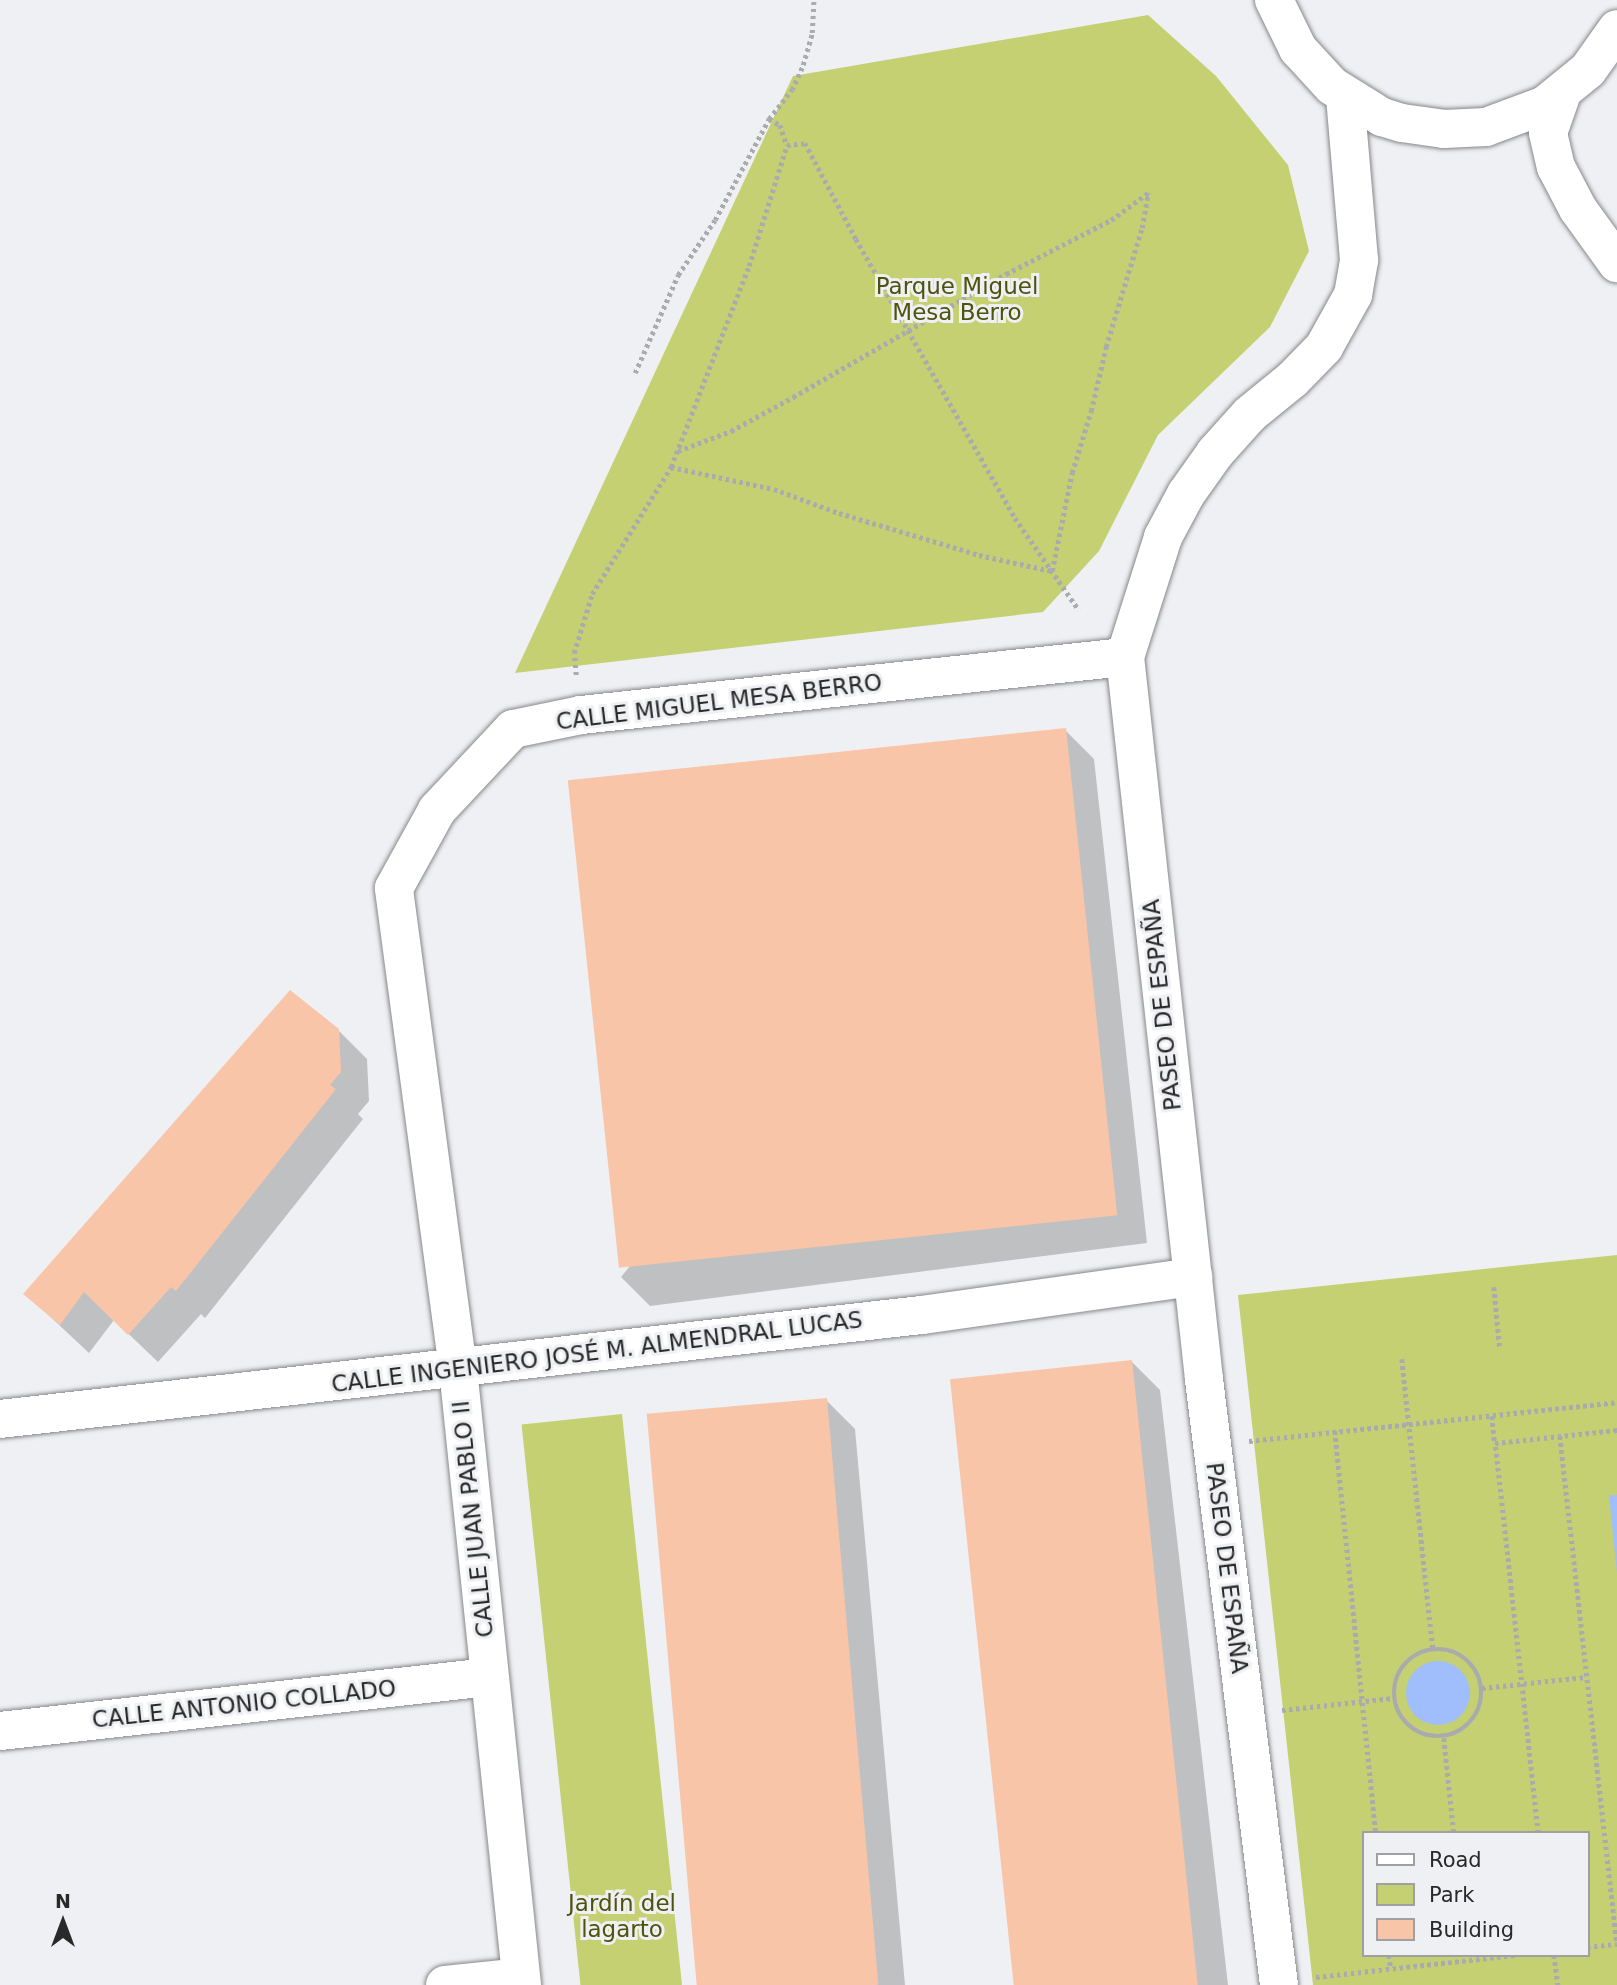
<!DOCTYPE html>
<html>
<head>
<meta charset="utf-8">
<style>
  body { margin:0 }
  #map { position:relative; width:1617px; height:1985px; overflow:hidden; background:#eff0f3; font-family:"DejaVu Sans",sans-serif }
  div>[style] { position:absolute }
  .green>* { inset:0; background:#c5d073; transform-origin:0 0 }
  .water>* { inset:0; background:#a0befc }
  .round { border-radius:50% }
  .shadow>* { inset:0; background:#0003 }
  .building>* { inset:0; background:#f9c5a8; transform-origin:0 0 }
  .path>* { height:4.5px; margin-top:-2.25px; transform-origin:0; background:repeating-linear-gradient(90deg,#aaabad 0 3.5px,transparent 0 7px) }
  .path>.ring { margin:-2.25px; padding:0; box-sizing:content-box; background:none; border:4.5px solid #aaabad; border-radius:50% }
  .roads { filter:drop-shadow(0 0 2px #88888b) drop-shadow(0 0 2px #88888b) }
  .minor>* { height:38px; margin:-19px; padding:0 19px; transform-origin:19px; border-radius:19px; background:#fff }
  .major>* { height:38px; margin:-19px; padding:0 19px; transform-origin:19px; border-radius:19px; background:#fff }
  span { translate:-50% -50%; white-space:nowrap; text-align:center; line-height:1.15; -webkit-text-stroke:6px #eff0f3; paint-order:stroke }
  .park-label { font-size:23px; color:#4e530d }
  .street-label { font-size:23px; color:#29292a }
  .legend { position:absolute; left:1362px; top:1831px; width:228px; height:126px; box-sizing:border-box; background:#eff0f3; border:2px solid #a0a0a3; margin:0; padding:9px 12px; list-style:none; font-size:21px; color:#29292a }
  .legend li { display:flex; align-items:center; gap:14px; height:35px }
  .legend b { width:35px; border:2px solid #a0a0a3 }
  .north { position:absolute; left:28px; top:1887px; width:70px; height:70px; -webkit-text-stroke:5px #eff0f3; paint-order:stroke; rotate:0deg; font-size:19px; font-weight:700; line-height:28px; text-align:center; color:#29292a }
  .north::after { content:''; display:block; margin:auto; width:24px; height:32px; background:#29292a; clip-path:polygon(50% 0,100% 100%,50% 72%,0 100%) }
</style>
</head>
<body>
<div id="map">
  <div class="green">
    <div style="clip-path:polygon(1148px 15px,1216px 76px,1288px 165px,1309px 251px,1270px 327px,1158px 435px,1099px 551px,1043px 612px,515px 673px,793px 76px)"></div>
    <div style="clip-path:polygon(evenodd,1617px 1255px,1617px 1985px,1313px 1985px,1238px 1295px,1617px 1255px,1363px 1833px,1587px 1833px,1587px 1955px,1363px 1955px,1363px 1833px)"></div>
    <div style="left:622px;top:1414px;width:574px;height:101px;rotate:84deg"></div>
  </div>
  <div class="water">
    <div style="clip-path:polygon(1609px 1495px,1617px 1495px,1617px 1573px)"></div>
    <div class="round" style="left:1406px;top:1661px;width:64px;height:64px"></div>
  </div>
  <div class="shadow">
    <div style="clip-path:polygon(1065px 730px,1094px 759px,1147px 1243px,650px 1306px,621px 1277px)"></div>
    <div style="clip-path:polygon(338px 1030px,367px 1059px,369px 1101px,358px 1114px,363px 1119px,205px 1318px,201px 1314px,158px 1362px,114px 1320px,89px 1353px,26px 1294px)"></div>
    <div style="clip-path:polygon(1131px 1361px,1160px 1390px,1228px 1985px,1028px 1985px)"></div>
    <div style="clip-path:polygon(826px 1400px,855px 1429px,905px 1985px,703px 1985px)"></div>
  </div>
  <div class="building">
    <div style="left:1066px;top:728px;width:490px;height:501px;rotate:84deg"></div>
    <div style="clip-path:polygon(290px 990px,339px 1029px,341px 1072px,330px 1085px,336px 1089px,176px 1291px,171px 1287px,128px 1335px,84px 1292px,60px 1325px,23px 1294px)"></div>
    <div style="left:1132px;top:1360px;width:629px;height:183px;rotate:84deg"></div>
    <div style="left:827px;top:1398px;width:589px;height:181px;rotate:85deg"></div>
  </div>
  <div class="path">
    <div style="left:769px;top:119px;width:13px;rotate:29deg"></div>
    <div style="left:780px;top:125px;width:21px;rotate:71deg"></div>
    <div style="left:635px;top:373px;width:107px;rotate:-66.3deg"></div>
    <div style="left:678px;top:275px;width:66px;rotate:-56.1deg"></div>
    <div style="left:715px;top:220px;width:115px;rotate:-61.9deg"></div>
    <div style="left:769px;top:119px;width:37px;rotate:-52deg"></div>
    <div style="left:792px;top:90px;width:27px;rotate:-66deg"></div>
    <div style="left:803px;top:65px;width:33px;rotate:-74deg"></div>
    <div style="left:812px;top:33px;width:33px;rotate:-87deg"></div>
    <div style="left:678px;top:451px;width:57px;rotate:-20.7deg"></div>
    <div style="left:731px;top:431px;width:71px;rotate:-28.7deg"></div>
    <div style="left:793px;top:397px;width:246px;rotate:-30deg"></div>
    <div style="left:1006px;top:274px;width:118px;rotate:-27.2deg"></div>
    <div style="left:1111px;top:220px;width:46px;rotate:-36.1deg"></div>
    <div style="left:671px;top:467px;width:105px;rotate:12.1deg"></div>
    <div style="left:774px;top:489px;width:69px;rotate:20.3deg"></div>
    <div style="left:839px;top:513px;width:146px;rotate:16.7deg"></div>
    <div style="left:979px;top:555px;width:75px;rotate:12.4deg"></div>
    <div style="left:1052px;top:571px;width:100px;rotate:-78.5deg"></div>
    <div style="left:1072px;top:473px;width:65px;rotate:-73deg"></div>
    <div style="left:1091px;top:411px;width:66px;rotate:-76.8deg"></div>
    <div style="left:1106px;top:347px;width:124px;rotate:-73.2deg"></div>
    <div style="left:1142px;top:228px;width:36px;rotate:-80deg"></div>
    <div style="left:576px;top:675px;width:22px;rotate:-95deg"></div>
    <div style="left:574px;top:653px;width:62px;rotate:-73deg"></div>
    <div style="left:592px;top:594px;width:150px;rotate:-58.1deg"></div>
    <div style="left:671px;top:467px;width:216px;rotate:-68.8deg"></div>
    <div style="left:749px;top:266px;width:127px;rotate:-72.6deg"></div>
    <div style="left:787px;top:145px;width:18px;rotate:-6deg"></div>
    <div style="left:805px;top:143px;width:109px;rotate:62deg"></div>
    <div style="left:856px;top:239px;width:321px;rotate:60.3deg"></div>
    <div style="left:1015px;top:518px;width:112px;rotate:55.2deg"></div>
    <div style="left:1494px;top:1287px;width:62px;rotate:84.5deg"></div>
    <div style="left:1402px;top:1359px;width:292px;rotate:83.9deg"></div>
    <div style="left:1492px;top:1416px;width:27px;rotate:84deg"></div>
    <div style="left:1335px;top:1431px;width:404px;rotate:84.2deg"></div>
    <div style="left:1560px;top:1436px;width:511px;rotate:83.6deg"></div>
    <div style="left:1249px;top:1441px;width:370px;rotate:-6deg"></div>
    <div class="ring" style="left:1394px;top:1649px;width:83.5px;height:83.5px"></div>
    <div style="left:1482px;top:1688px;width:105px;rotate:-6deg"></div>
    <div style="left:1282px;top:1710px;width:112px;rotate:-6.2deg"></div>
    <div style="left:1444px;top:1738px;width:96px;rotate:84deg"></div>
    <div style="left:1538px;top:1833px;width:392px;rotate:-96.3deg"></div>
    <div style="left:1495px;top:1443px;width:123px;rotate:-6.1deg"></div>
    <div style="left:1587px;top:1947px;width:30px;rotate:-6deg"></div>
    <div style="left:1389px;top:1955px;width:14px;rotate:82deg"></div>
    <div style="left:1554px;top:1955px;width:30px;rotate:82deg"></div>
    <div style="left:1316px;top:1977px;width:200px;rotate:-6.3deg"></div>
  </div>
  <div class="roads">
    <div class="minor">
      <div style="left:0;top:1419px;width:928px;rotate:-6.44deg"></div>
      <div style="left:922px;top:1315px;width:274px;rotate:-8deg"></div>
      <div style="left:0;top:1731px;width:492px;rotate:-6.3deg"></div>
      <div style="left:445px;top:1985px;width:76px;rotate:-6deg"></div>
      <div style="left:522px;top:1985px;width:619px;rotate:-95.93deg"></div>
      <div style="left:458px;top:1369px;width:485px;rotate:-97.6deg"></div>
      <div style="left:394px;top:888px;width:89px;rotate:-61.1deg"></div>
      <div style="left:437px;top:810px;width:111px;rotate:-46.8deg"></div>
      <div style="left:513px;top:729px;width:69px;rotate:-11.6deg"></div>
      <div style="left:581px;top:715px;width:547px;rotate:-6.09deg"></div>
    </div>
    <div class="major">
      <div style="left:1274px;top:0;width:55px;rotate:63.9deg"></div>
      <div style="left:1298px;top:49px;width:50px;rotate:47.4deg"></div>
      <div style="left:1332px;top:86px;width:59px;rotate:31.8deg"></div>
      <div style="left:1382px;top:117px;width:21px;rotate:17deg"></div>
      <div style="left:1402px;top:123px;width:42px;rotate:8.1deg"></div>
      <div style="left:1444px;top:129px;width:42px;rotate:-2.7deg"></div>
      <div style="left:1486px;top:127px;width:63px;rotate:-20.4deg"></div>
      <div style="left:1545px;top:105px;width:55px;rotate:-39.1deg"></div>
      <div style="left:1588px;top:70px;width:50px;rotate:-54.7deg"></div>
      <div style="left:1562px;top:93px;width:42px;rotate:109.3deg"></div>
      <div style="left:1548px;top:133px;width:35px;rotate:77deg"></div>
      <div style="left:1556px;top:167px;width:47px;rotate:62.4deg"></div>
      <div style="left:1578px;top:209px;width:67px;rotate:54.2deg"></div>
      <div style="left:1279px;top:1985px;width:611px;rotate:-97.06deg"></div>
      <div style="left:1204px;top:1379px;width:726px;rotate:-96.24deg"></div>
      <div style="left:1125px;top:657px;width:126px;rotate:-72.4deg"></div>
      <div style="left:1163px;top:537px;width:49px;rotate:-61.9deg"></div>
      <div style="left:1186px;top:494px;width:50px;rotate:-54.7deg"></div>
      <div style="left:1215px;top:453px;width:52px;rotate:-48.1deg"></div>
      <div style="left:1250px;top:414px;width:55px;rotate:-39.1deg"></div>
      <div style="left:1293px;top:379px;width:45px;rotate:-45.9deg"></div>
      <div style="left:1324px;top:347px;width:60px;rotate:-60.9deg"></div>
      <div style="left:1353px;top:295px;width:36px;rotate:-80deg"></div>
      <div style="left:1359px;top:260px;width:165px;rotate:-94.9deg"></div>
    </div>
  </div>
  <div class="park-label">
    <span style="left:957px;top:299px">Parque Miguel<br>Mesa Berro</span>
    <span style="left:622px;top:1916px">Jardín del<br>lagarto</span>
  </div>
  <div class="street-label">
    <span style="left:719px;top:702px;rotate:-7deg">CALLE MIGUEL MESA BERRO</span>
    <span style="left:1162px;top:1005px;rotate:-96deg">PASEO DE ESPAÑA</span>
    <span style="left:597px;top:1352px;rotate:-7deg">CALLE INGENIERO JOSÉ M. ALMENDRAL LUCAS</span>
    <span style="left:473px;top:1519px;rotate:-96deg">CALLE JUAN PABLO II</span>
    <span style="left:1227px;top:1568px;rotate:83deg">PASEO DE ESPAÑA</span>
    <span style="left:244px;top:1704px;rotate:-6deg">CALLE ANTONIO COLLADO</span>
  </div>
  <ul class="legend">
  <li><b style="height:9px;background:#fff"></b>Road</li>
  <li><b style="height:19px;background:#c5d073"></b>Park</li>
  <li><b style="height:19px;background:#f9c5a8"></b>Building</li>
  </ul>
  <div class="north">N</div>
</div>
</body>
</html>
